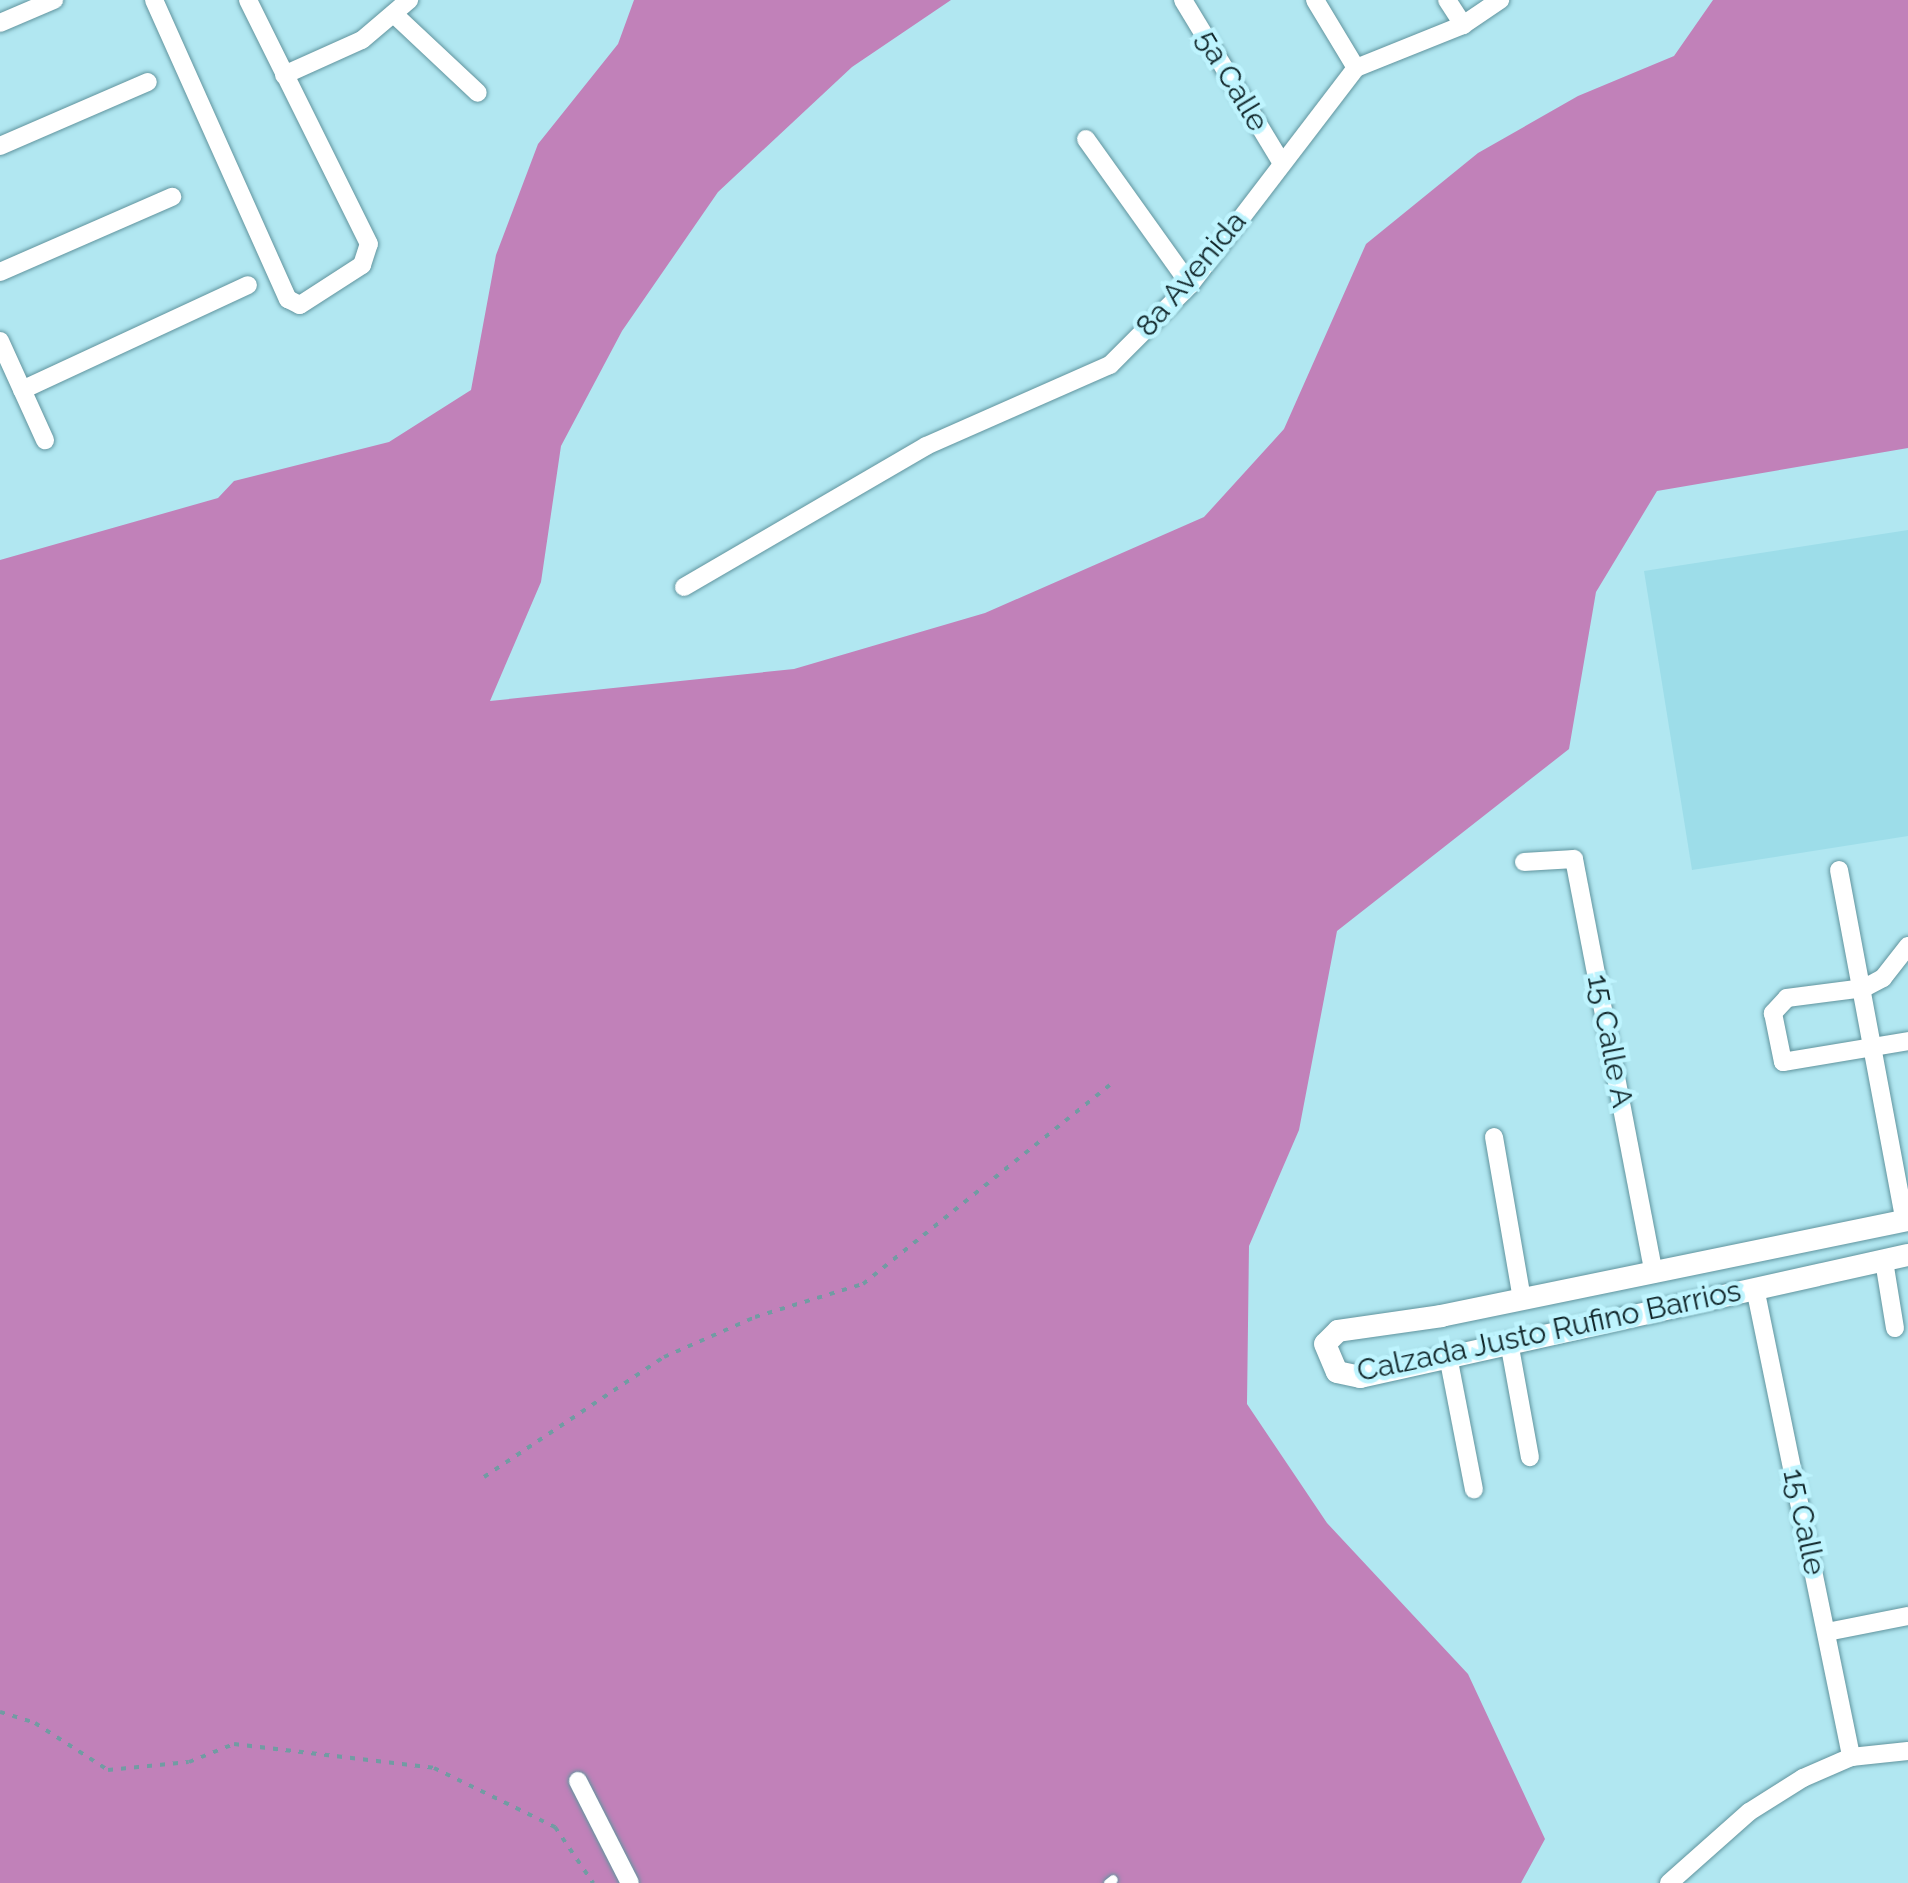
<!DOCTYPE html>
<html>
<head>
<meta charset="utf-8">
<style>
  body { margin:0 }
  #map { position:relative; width:1908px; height:1883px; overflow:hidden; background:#b1e7f1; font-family:Raleway,sans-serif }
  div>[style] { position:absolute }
  .built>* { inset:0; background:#9ddde9 }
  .forest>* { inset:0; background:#c181b9 }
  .path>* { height:4px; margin-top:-2px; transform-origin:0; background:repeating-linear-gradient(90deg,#729ba3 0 5px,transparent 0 13px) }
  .roads { filter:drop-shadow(0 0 2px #61949e) drop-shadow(0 0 2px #61949e) }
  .service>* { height:9px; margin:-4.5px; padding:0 4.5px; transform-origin:4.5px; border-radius:4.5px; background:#fff }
  .minor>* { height:18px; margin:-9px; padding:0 9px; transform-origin:9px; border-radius:9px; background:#fff }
  .tertiary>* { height:22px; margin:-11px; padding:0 11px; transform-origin:11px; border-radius:11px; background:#fff }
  span { translate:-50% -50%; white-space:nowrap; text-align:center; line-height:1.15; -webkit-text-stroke:9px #bef4fe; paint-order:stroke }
  .street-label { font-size:30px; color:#11272b }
</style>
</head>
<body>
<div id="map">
  <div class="built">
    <div style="clip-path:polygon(1908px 530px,1908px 836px,1692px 870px,1644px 571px)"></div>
  </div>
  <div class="forest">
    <div style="clip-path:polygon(634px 0,951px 0,852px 67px,718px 192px,622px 331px,561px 446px,541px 582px,490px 701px,794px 669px,985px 613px,1204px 517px,1284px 429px,1366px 244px,1478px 153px,1578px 96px,1674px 56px,1713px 0,1908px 0,1908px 448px,1657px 491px,1596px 592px,1569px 749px,1337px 931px,1299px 1130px,1249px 1246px,1247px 1404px,1327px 1523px,1468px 1674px,1545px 1839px,1521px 1883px,0 1883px,0 560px,218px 498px,234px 481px,389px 442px,471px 390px,496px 255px,538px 144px,618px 44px)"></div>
  </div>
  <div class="path">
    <div style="left:484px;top:1477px;width:216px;rotate:-33.7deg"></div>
    <div style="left:664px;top:1357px;width:99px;rotate:-23.7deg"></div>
    <div style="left:755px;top:1317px;width:113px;rotate:-17deg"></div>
    <div style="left:863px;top:1284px;width:317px;rotate:-38.9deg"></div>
    <div style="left:0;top:1712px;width:37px;rotate:17deg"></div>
    <div style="left:35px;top:1723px;width:87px;rotate:32.8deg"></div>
    <div style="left:108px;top:1770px;width:81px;rotate:-5.6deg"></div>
    <div style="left:189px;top:1762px;width:48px;rotate:-21.8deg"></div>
    <div style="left:234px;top:1744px;width:201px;rotate:6.8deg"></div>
    <div style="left:434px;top:1768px;width:135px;rotate:26deg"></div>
    <div style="left:555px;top:1827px;width:68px;rotate:55.8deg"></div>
  </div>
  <div class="roads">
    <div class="service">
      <div style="left:1108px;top:1883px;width:6px;rotate:-39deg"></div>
    </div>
    <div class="minor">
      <div style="left:154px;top:0;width:328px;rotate:65.9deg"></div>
      <div style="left:288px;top:299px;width:13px;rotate:27deg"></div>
      <div style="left:300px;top:305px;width:74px;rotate:-32.8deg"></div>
      <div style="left:362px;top:265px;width:22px;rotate:-72deg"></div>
      <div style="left:369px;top:244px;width:272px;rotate:-116.4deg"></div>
      <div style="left:1183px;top:0;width:189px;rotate:58.8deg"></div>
      <div style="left:1315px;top:0;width:79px;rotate:58.9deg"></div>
      <div style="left:1447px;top:0;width:30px;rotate:57deg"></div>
      <div style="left:396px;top:16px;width:112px;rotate:43.2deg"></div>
      <div style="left:0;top:23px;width:59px;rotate:-23.1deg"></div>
      <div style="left:284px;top:75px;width:85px;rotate:-24.2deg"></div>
      <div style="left:362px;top:40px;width:62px;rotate:-40.4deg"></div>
      <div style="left:1086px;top:139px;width:179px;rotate:54.5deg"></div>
      <div style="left:0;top:146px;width:161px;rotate:-23.4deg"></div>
      <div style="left:0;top:272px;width:188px;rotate:-23.6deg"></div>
      <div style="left:0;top:341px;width:109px;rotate:65.6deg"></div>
      <div style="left:22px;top:390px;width:249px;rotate:-24.9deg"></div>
      <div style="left:684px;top:587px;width:280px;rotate:-30.2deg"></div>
      <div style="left:926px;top:446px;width:201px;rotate:-23.8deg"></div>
      <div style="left:1110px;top:365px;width:113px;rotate:-45deg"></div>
      <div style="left:1190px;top:285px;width:273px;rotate:-52.6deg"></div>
      <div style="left:1356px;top:68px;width:115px;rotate:-21.9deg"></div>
      <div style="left:1463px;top:25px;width:45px;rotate:-34deg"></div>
      <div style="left:1524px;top:862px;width:50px;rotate:-3.4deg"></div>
      <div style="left:1574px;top:859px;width:422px;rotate:79.1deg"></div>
      <div style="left:1839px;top:870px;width:357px;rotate:79.4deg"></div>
      <div style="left:1908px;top:946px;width:41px;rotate:128deg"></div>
      <div style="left:1883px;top:978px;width:21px;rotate:152deg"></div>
      <div style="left:1864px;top:988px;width:78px;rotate:172.6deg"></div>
      <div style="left:1787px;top:998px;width:21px;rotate:133deg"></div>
      <div style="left:1773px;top:1013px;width:50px;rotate:78.5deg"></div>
      <div style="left:1783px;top:1062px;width:127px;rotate:-9.5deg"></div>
      <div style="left:1494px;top:1137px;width:164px;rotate:80.2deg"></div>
      <div style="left:1884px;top:1261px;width:68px;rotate:80.7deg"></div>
      <div style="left:1755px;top:1288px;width:479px;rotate:78.4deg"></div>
      <div style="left:1509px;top:1342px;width:117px;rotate:79.7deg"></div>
      <div style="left:1448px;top:1356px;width:136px;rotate:79deg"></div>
      <div style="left:1827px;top:1632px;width:83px;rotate:-11.2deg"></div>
      <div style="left:578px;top:1781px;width:114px;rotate:63deg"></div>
      <div style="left:1669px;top:1883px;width:107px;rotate:-41.6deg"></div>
      <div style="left:1749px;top:1812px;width:64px;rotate:-32.2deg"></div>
      <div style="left:1803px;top:1778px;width:52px;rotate:-23.6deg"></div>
      <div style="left:1851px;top:1757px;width:57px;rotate:-6deg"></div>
    </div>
    <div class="tertiary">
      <div style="left:1908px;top:1220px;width:476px;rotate:168.4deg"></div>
      <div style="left:1442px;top:1316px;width:105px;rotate:171.8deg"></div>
      <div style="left:1338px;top:1331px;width:18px;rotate:135deg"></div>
      <div style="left:1325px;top:1344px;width:30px;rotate:67deg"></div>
      <div style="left:1337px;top:1372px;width:24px;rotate:12deg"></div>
      <div style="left:1360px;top:1377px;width:561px;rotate:-12.55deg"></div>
    </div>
  </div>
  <div class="street-label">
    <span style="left:1232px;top:81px;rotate:59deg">5a Calle</span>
    <span style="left:1191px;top:274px;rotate:-50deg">8a Avenida</span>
    <span style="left:1610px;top:1041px;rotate:79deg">15 Calle A</span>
    <span style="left:1549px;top:1331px;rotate:-12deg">Calzada Justo Rufino Barrios</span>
    <span style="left:1804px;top:1522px;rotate:78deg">15 Calle</span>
  </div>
</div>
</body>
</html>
